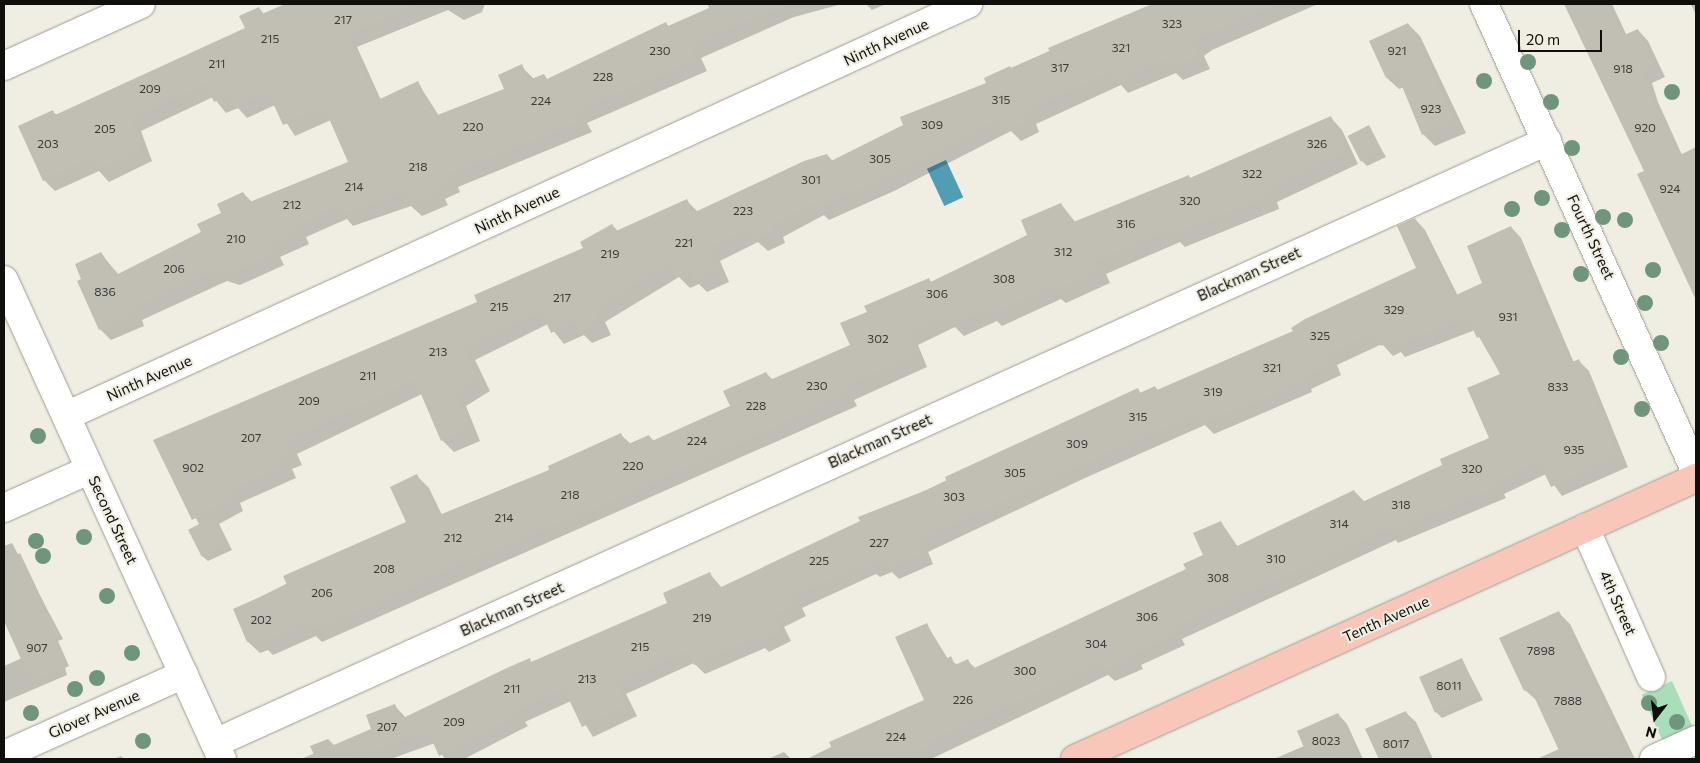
<!DOCTYPE html>
<html>
<head>
<meta charset="utf-8">
<style>
  body { margin:0 }
  #map { position:relative; width:1700px; height:763px; overflow:hidden; background:#f0ede2; font-family:Commissioner,sans-serif }
  div>[style] { position:absolute }
  .green>* { inset:0; background:#a9deba; transform-origin:0 0 }
  .water>* { inset:0; background:#519db4; transform-origin:0 0 }
  .shadow>* { inset:0; background:#0003 }
  .building>* { inset:0; background:#c1beb3; transform-origin:0 0 }
  .roads { filter:drop-shadow(0 0 1px #9e9b91) drop-shadow(0 0 1px #9e9b91) }
  .minor>* { height:28px; margin:-14px; padding:0 14px; transform-origin:14px; border-radius:14px; background:#fff }
  .major>* { height:28px; margin:-14px; padding:0 14px; transform-origin:14px; border-radius:14px; background:#f8c7ba }
  .trees>* { width:16px; height:16px; margin:-8px; border-radius:50%; background:#6f967d }
  span { translate:-50% -50%; white-space:nowrap; text-align:center; line-height:1.15; -webkit-text-stroke:4px #f0ede2; paint-order:stroke }
  .number-label { font-size:12px; color:#3c3b36 }
  .number-label span { -webkit-text-stroke-width:0 }
  .street-label { font-size:15px; color:#100f0c }
  .frame { position:absolute; inset:0; border:5px solid #100f0c; pointer-events:none }
  .north { position:absolute; left:1630px; top:693px; width:50px; height:50px; -webkit-text-stroke:4px #f0ede2; paint-order:stroke; rotate:195deg; font-size:14px; font-weight:700; line-height:20px; text-align:center; color:#100f0c }
  .north::after { content:''; display:block; margin:auto; width:18px; height:22px; background:#100f0c; clip-path:polygon(50% 0,100% 100%,50% 72%,0 100%) }
  .scale { position:absolute; left:1518px; top:30px; width:84px; height:22px; box-sizing:border-box; border:2px solid #100f0c; border-top:0; padding-left:6px; font-size:15px; line-height:18px; white-space:nowrap; color:#100f0c; -webkit-text-stroke:4px #f0ede2; paint-order:stroke }
</style>
</head>
<body>
<div id="map">
  <div class="green">
    <div style="left:1672px;top:681px;width:51px;height:33px;rotate:66deg"></div>
  </div>
  <div class="water">
    <div style="left:946px;top:160px;width:41px;height:21px;rotate:65deg"></div>
  </div>
  <div class="shadow">
    <div style="clip-path:polygon(303px 4px,485px 4px,482px 12px,464px 20px,448px 10px,357px 47px,381px 100px,418px 83px,439px 116px,505px 89px,521px 66px,534px 79px,543px 75px,548px 80px,666px 24px,669px 27px,710px 9px,707px 4px,842px 4px,794px 17px,701px 58px,707px 71px,587px 123px,592px 132px,458px 187px,460px 192px,445px 199px,448px 205px,422px 216px,411px 206px,353px 226px,347px 219px,306px 237px,309px 244px,280px 257px,284px 265px,240px 285px,227px 281px,142px 320px,144px 326px,111px 340px,100px 329px,83px 280px,101px 254px,119px 275px,202px 233px,243px 193px,252px 202px,350px 163px,331px 120px,295px 136px,275px 105px,247px 118px,238px 108px,226px 113px,213px 97px,141px 131px,152px 161px,109px 182px,99px 171px,55px 191px,44px 180px,53px 112px,57px 115px,246px 29px,259px 8px,264px 14px,281px 13px)"></div>
    <div style="clip-path:polygon(866px 4px,886px 4px,872px 10px)"></div>
    <div style="clip-path:polygon(1155px 4px,1318px 4px,1212px 50px,1204px 56px,1210px 69px,1183px 80px,1176px 73px,1128px 93px,1121px 85px,1036px 124px,1039px 132px,1021px 141px,1011px 131px,894px 191px,829px 220px,824px 215px,783px 237px,785px 243px,768px 251px,758px 242px,720px 261px,729px 282px,707px 292px,699px 284px,690px 288px,679px 277px,605px 322px,611px 335px,592px 343px,584px 335px,564px 344px,548px 324px,475px 360px,490px 391px,466px 406px,480px 441px,454px 452px,442px 440px,422px 394px,297px 454px,302px 465px,292px 469px,296px 478px,240px 503px,243px 511px,219px 524px,232px 550px,208px 561px,202px 556px,190px 531px,200px 526px,155px 440px,479px 303px,585px 249px,612px 225px,618px 231px,687px 201px,698px 212px,827px 155px,833px 161px,988px 84px,986px 79px)"></div>
    <div style="clip-path:polygon(1565px 4px,1612px 4px,1627px 36px,1638px 30px,1648px 41px,1665px 77px,1652px 83px,1658px 102px,1682px 155px,1696px 151px,1696px 295px,1659px 220px,1646px 171px)"></div>
    <div style="clip-path:polygon(1691px 4px,1696px 4px,1696px 15px)"></div>
    <div style="clip-path:polygon(1408px 24px,1420px 36px,1466px 133px,1435px 146px,1423px 134px,1404px 87px,1399px 89px,1387px 78px,1371px 41px)"></div>
    <div style="clip-path:polygon(1331px 118px,1342px 130px,1358px 164px,1277px 202px,1279px 209px,1185px 247px,1180px 242px,1106px 274px,1110px 283px,1066px 303px,1061px 299px,1002px 326px,997px 321px,964px 336px,955px 327px,918px 345px,927px 367px,854px 400px,857px 406px,322px 642px,316px 636px,273px 655px,268px 650px,260px 653px,248px 642px,234px 610px,408px 523px,417px 476px,429px 488px,442px 515px,551px 471px,621px 435px,631px 444px,649px 436px,655px 442px,732px 407px,766px 373px,773px 380px,851px 346px,868px 312px,1029px 235px,1061px 204px,1076px 223px,1191px 179px)"></div>
    <div style="clip-path:polygon(1368px 127px,1386px 157px,1367px 166px,1362px 161px)"></div>
    <div style="clip-path:polygon(1415px 219px,1425px 230px,1458px 296px,1484px 284px,1511px 227px,1521px 238px,1574px 363px,1579px 361px,1589px 371px,1628px 467px,1562px 496px,1546px 474px,1504px 494px,1506px 498px,1398px 543px,1396px 540px,1182px 639px,1185px 645px,1141px 665px,1143px 669px,1115px 681px,1108px 675px,931px 759px,807px 759px,925px 700px,927px 625px,948px 659px,958px 665px,968px 661px,976px 669px,1187px 570px,1205px 555px,1221px 522px,1238px 547px,1354px 491px,1365px 502px,1444px 466px,1490px 438px,1501px 375px,1475px 330px,1405px 357px,1401px 352px,1393px 356px,1382px 344px,1337px 365px,1341px 375px,1311px 389px,1312px 392px,1214px 434px,1205px 425px,1085px 478px,928px 552px,933px 564px,899px 579px,892px 572px,880px 577px,876px 574px,802px 608px,806px 616px,784px 627px,791px 641px,769px 652px,765px 648px,705px 674px,694px 663px,626px 694px,637px 716px,593px 737px,571px 701px,525px 722px,528px 726px,464px 759px,445px 759px,435px 743px,391px 759px,303px 759px,314px 755px,310px 746px,328px 739px,335px 746px,373px 730px,395px 706px,406px 718px,529px 660px,532px 663px,669px 604px,710px 574px,722px 588px,1137px 389px,1141px 393px,1155px 387px,1158px 390px,1295px 332px,1418px 269px)"></div>
    <div style="clip-path:polygon(12px 543px,63px 639px,58px 641px,69px 666px,65px 668px,67px 675px,4px 702px,4px 666px,22px 658px,4px 618px,4px 546px)"></div>
    <div style="clip-path:polygon(1559px 613px,1570px 624px,1635px 759px,1537px 759px,1559px 749px,1537px 701px,1525px 690px)"></div>
    <div style="clip-path:polygon(1462px 660px,1483px 700px,1442px 718px,1436px 712px)"></div>
    <div style="clip-path:polygon(1405px 712px,1416px 722px,1433px 759px,1379px 759px,1366px 729px)"></div>
    <div style="clip-path:polygon(1338px 714px,1347px 724px,1363px 759px,1274px 759px,1304px 746px)"></div>
    <div style="clip-path:polygon(784px 752px,791px 759px,768px 759px)"></div>
    <div style="clip-path:polygon(121px 756px,124px 759px,114px 759px)"></div>
  </div>
  <div class="building">
    <div style="clip-path:polygon(285px 4px,420px 4px,347px 35px,376px 101px,418px 81px,435px 116px,504px 89px,498px 75px,522px 64px,529px 80px,544px 74px,547px 79px,666px 22px,668px 26px,718px 4px,788px 4px,690px 46px,697px 60px,577px 111px,581px 121px,447px 175px,450px 181px,434px 188px,437px 194px,410px 206px,404px 193px,341px 215px,338px 207px,296px 226px,298px 232px,270px 245px,274px 254px,228px 275px,221px 276px,218px 269px,131px 309px,134px 314px,99px 330px,77px 281px,81px 279px,75px 264px,101px 252px,116px 275px,201px 232px,197px 224px,221px 213px,217px 204px,243px 192px,250px 202px,348px 162px,324px 107px,283px 125px,268px 92px,235px 107px,226px 97px,214px 102px,206px 84px,131px 120px,141px 150px,97px 171px,91px 159px,43px 181px,18px 126px,53px 110px,55px 115px,245px 28px,239px 16px,259px 7px,262px 14px)"></div>
    <div style="clip-path:polygon(1152px 4px,1276px 4px,1200px 38px,1193px 44px,1199px 57px,1171px 69px,1167px 60px,1116px 82px,1112px 72px,1025px 112px,1029px 120px,1009px 130px,999px 120px,882px 179px,816px 209px,814px 203px,772px 225px,774px 231px,755px 240px,750px 229px,709px 249px,719px 270px,694px 281px,690px 271px,677px 277px,671px 263px,594px 310px,600px 323px,580px 332px,575px 322px,551px 333px,541px 311px,464px 348px,479px 379px,455px 394px,470px 429px,441px 441px,415px 380px,286px 442px,291px 453px,281px 457px,285px 467px,229px 491px,233px 499px,192px 520px,153px 440px,477px 302px,474px 295px,583px 248px,580px 242px,612px 224px,616px 231px,687px 199px,693px 213px,804px 161px,827px 154px,831px 161px,903px 125px,900px 117px,986px 83px,984px 78px,1010px 66px,1012px 70px,1050px 52px,1048px 48px)"></div>
    <div style="clip-path:polygon(1564px 4px,1607px 4px,1622px 36px,1638px 29px,1655px 66px,1642px 72px,1648px 90px,1678px 156px,1696px 147px,1696px 300px,1637px 174px,1644px 171px)"></div>
    <div style="clip-path:polygon(1408px 23px,1455px 121px,1422px 135px,1397px 74px,1386px 78px,1369px 41px)"></div>
    <div style="clip-path:polygon(1331px 116px,1347px 152px,1266px 190px,1269px 197px,1172px 236px,1170px 230px,1095px 262px,1099px 271px,1053px 292px,1051px 287px,990px 315px,987px 309px,951px 325px,947px 315px,907px 334px,916px 355px,843px 388px,846px 395px,602px 506px,491px 553px,489px 550px,382px 602px,309px 631px,306px 624px,261px 644px,258px 638px,247px 642px,233px 609px,287px 585px,283px 576px,406px 522px,390px 487px,417px 474px,437px 516px,549px 470px,548px 466px,621px 433px,626px 445px,649px 435px,652px 441px,730px 406px,723px 391px,766px 372px,770px 380px,850px 345px,840px 323px,867px 312px,864px 306px,929px 278px,931px 282px,1027px 235px,1021px 220px,1061px 203px,1071px 223px,1189px 175px,1190px 178px)"></div>
    <div style="left:1369px;top:125px;width:29px;height:24px;rotate:63deg"></div>
    <div style="clip-path:polygon(1415px 218px,1454px 296px,1482px 283px,1467px 246px,1511px 226px,1570px 363px,1579px 359px,1618px 456px,1551px 487px,1539px 462px,1494px 483px,1496px 488px,1387px 533px,1385px 530px,1173px 628px,1176px 635px,1132px 655px,1133px 658px,1103px 671px,1100px 664px,927px 743px,929px 747px,901px 759px,837px 759px,829px 742px,924px 700px,895px 637px,927px 623px,944px 660px,951px 656px,955px 665px,968px 659px,972px 669px,1186px 569px,1183px 564px,1203px 555px,1193px 533px,1221px 521px,1233px 548px,1354px 490px,1360px 503px,1442px 465px,1440px 459px,1489px 438px,1467px 388px,1500px 374px,1482px 335px,1477px 338px,1468px 318px,1394px 347px,1391px 342px,1381px 346px,1375px 332px,1327px 355px,1332px 364px,1301px 378px,1303px 382px,1203px 424px,1198px 414px,1075px 468px,918px 541px,924px 553px,888px 569px,884px 560px,868px 567px,866px 564px,792px 597px,796px 606px,775px 616px,782px 630px,758px 642px,756px 638px,694px 665px,688px 651px,617px 684px,627px 706px,582px 727px,564px 689px,516px 711px,518px 716px,488px 730px,489px 733px,439px 756px,428px 731px,354px 759px,301px 759px,371px 729px,366px 715px,395px 704px,401px 719px,509px 667px,530px 658px,531px 662px,667px 603px,663px 593px,710px 572px,717px 589px,860px 521px,858px 517px,947px 482px,945px 477px,1138px 388px,1140px 393px,1155px 386px,1157px 390px,1293px 331px,1291px 328px,1305px 319px,1416px 268px,1397px 226px)"></div>
    <div style="left:213px;top:517px;width:30px;height:28px;rotate:63deg"></div>
    <div style="clip-path:polygon(20px 553px,58px 633px,53px 635px,64px 660px,60px 662px,62px 669px,35px 681px,32px 675px,29px 677px,4px 621px,4px 560px)"></div>
    <div style="clip-path:polygon(1559px 611px,1626px 752px,1609px 759px,1563px 759px,1530px 688px,1524px 691px,1499px 638px)"></div>
    <div style="left:1462px;top:658px;width:39px;height:47px;rotate:66deg"></div>
    <div style="clip-path:polygon(1406px 711px,1428px 759px,1379px 759px,1365px 729px)"></div>
    <div style="clip-path:polygon(1338px 713px,1355px 750px,1335px 759px,1309px 759px,1297px 731px)"></div>
  </div>
  <div class="roads">
    <div class="minor">
      <div style="left:1484px;top:4px;width:514px;rotate:65.63deg"></div>
      <div style="left:4px;top:66px;width:150px;rotate:-24.3deg"></div>
      <div style="left:4px;top:280px;width:526px;rotate:65.53deg"></div>
      <div style="left:66px;top:416px;width:992px;rotate:-24.55deg"></div>
      <div style="left:4px;top:508px;width:93px;rotate:-24.1deg"></div>
      <div style="left:1585px;top:528px;width:163px;rotate:66.1deg"></div>
      <div style="left:215px;top:743px;width:1462px;rotate:-24.32deg"></div>
      <div style="left:4px;top:755px;width:197px;rotate:-24.2deg"></div>
      <div style="left:1654px;top:759px;width:46px;rotate:-24.3deg"></div>
    </div>
    <div class="major">
      <div style="left:1075px;top:759px;width:682px;rotate:-24.35deg"></div>
    </div>
  </div>
  <div class="trees">
    <div style="left:1528px;top:62px"></div>
    <div style="left:1484px;top:81px"></div>
    <div style="left:1672px;top:92px"></div>
    <div style="left:1551px;top:102px"></div>
    <div style="left:1572px;top:148px"></div>
    <div style="left:1542px;top:198px"></div>
    <div style="left:1512px;top:209px"></div>
    <div style="left:1603px;top:217px"></div>
    <div style="left:1625px;top:220px"></div>
    <div style="left:1562px;top:230px"></div>
    <div style="left:1653px;top:270px"></div>
    <div style="left:1581px;top:274px"></div>
    <div style="left:1645px;top:303px"></div>
    <div style="left:1661px;top:343px"></div>
    <div style="left:1621px;top:357px"></div>
    <div style="left:1642px;top:409px"></div>
    <div style="left:38px;top:436px"></div>
    <div style="left:84px;top:537px"></div>
    <div style="left:36px;top:541px"></div>
    <div style="left:43px;top:556px"></div>
    <div style="left:107px;top:596px"></div>
    <div style="left:132px;top:653px"></div>
    <div style="left:97px;top:678px"></div>
    <div style="left:75px;top:689px"></div>
    <div style="left:1649px;top:703px"></div>
    <div style="left:31px;top:713px"></div>
    <div style="left:1677px;top:722px"></div>
    <div style="left:143px;top:741px"></div>
  </div>
  <div class="number-label">
    <span style="left:343px;top:20px">217</span>
    <span style="left:1172px;top:24px">323</span>
    <span style="left:270px;top:39px">215</span>
    <span style="left:1121px;top:48px">321</span>
    <span style="left:660px;top:51px">230</span>
    <span style="left:1397px;top:51px">921</span>
    <span style="left:217px;top:64px">211</span>
    <span style="left:1060px;top:68px">317</span>
    <span style="left:1623px;top:69px">918</span>
    <span style="left:603px;top:77px">228</span>
    <span style="left:150px;top:89px">209</span>
    <span style="left:1001px;top:100px">315</span>
    <span style="left:541px;top:101px">224</span>
    <span style="left:1431px;top:109px">923</span>
    <span style="left:932px;top:125px">309</span>
    <span style="left:473px;top:127px">220</span>
    <span style="left:1645px;top:128px">920</span>
    <span style="left:105px;top:129px">205</span>
    <span style="left:48px;top:144px">203</span>
    <span style="left:1317px;top:144px">326</span>
    <span style="left:880px;top:159px">305</span>
    <span style="left:418px;top:167px">218</span>
    <span style="left:1252px;top:174px">322</span>
    <span style="left:811px;top:180px">301</span>
    <span style="left:354px;top:187px">214</span>
    <span style="left:1670px;top:189px">924</span>
    <span style="left:1190px;top:201px">320</span>
    <span style="left:292px;top:205px">212</span>
    <span style="left:743px;top:211px">223</span>
    <span style="left:1126px;top:224px">316</span>
    <span style="left:236px;top:239px">210</span>
    <span style="left:684px;top:243px">221</span>
    <span style="left:1063px;top:252px">312</span>
    <span style="left:610px;top:254px">219</span>
    <span style="left:174px;top:269px">206</span>
    <span style="left:1004px;top:279px">308</span>
    <span style="left:105px;top:292px">836</span>
    <span style="left:937px;top:294px">306</span>
    <span style="left:562px;top:298px">217</span>
    <span style="left:499px;top:307px">215</span>
    <span style="left:1394px;top:310px">329</span>
    <span style="left:1508px;top:317px">931</span>
    <span style="left:1320px;top:336px">325</span>
    <span style="left:878px;top:339px">302</span>
    <span style="left:438px;top:352px">213</span>
    <span style="left:1272px;top:368px">321</span>
    <span style="left:368px;top:376px">211</span>
    <span style="left:817px;top:386px">230</span>
    <span style="left:1558px;top:387px">833</span>
    <span style="left:1213px;top:392px">319</span>
    <span style="left:309px;top:401px">209</span>
    <span style="left:756px;top:406px">228</span>
    <span style="left:1138px;top:417px">315</span>
    <span style="left:251px;top:438px">207</span>
    <span style="left:697px;top:441px">224</span>
    <span style="left:1077px;top:444px">309</span>
    <span style="left:1574px;top:450px">935</span>
    <span style="left:633px;top:466px">220</span>
    <span style="left:193px;top:468px">902</span>
    <span style="left:1472px;top:469px">320</span>
    <span style="left:1015px;top:473px">305</span>
    <span style="left:570px;top:495px">218</span>
    <span style="left:954px;top:497px">303</span>
    <span style="left:1401px;top:505px">318</span>
    <span style="left:504px;top:518px">214</span>
    <span style="left:1339px;top:524px">314</span>
    <span style="left:453px;top:538px">212</span>
    <span style="left:879px;top:543px">227</span>
    <span style="left:1276px;top:559px">310</span>
    <span style="left:819px;top:561px">225</span>
    <span style="left:384px;top:569px">208</span>
    <span style="left:1218px;top:578px">308</span>
    <span style="left:322px;top:593px">206</span>
    <span style="left:1147px;top:617px">306</span>
    <span style="left:702px;top:618px">219</span>
    <span style="left:261px;top:620px">202</span>
    <span style="left:1096px;top:644px">304</span>
    <span style="left:640px;top:647px">215</span>
    <span style="left:37px;top:648px">907</span>
    <span style="left:1541px;top:651px">7898</span>
    <span style="left:1025px;top:671px">300</span>
    <span style="left:587px;top:679px">213</span>
    <span style="left:1449px;top:686px">8011</span>
    <span style="left:512px;top:689px">211</span>
    <span style="left:963px;top:700px">226</span>
    <span style="left:1568px;top:701px">7888</span>
    <span style="left:454px;top:722px">209</span>
    <span style="left:387px;top:727px">207</span>
    <span style="left:896px;top:737px">224</span>
    <span style="left:1326px;top:741px">8023</span>
    <span style="left:1396px;top:744px">8017</span>
  </div>
  <div class="street-label">
    <span style="left:886px;top:42px;rotate:-25deg">Ninth Avenue</span>
    <span style="left:517px;top:210px;rotate:-25deg">Ninth Avenue</span>
    <span style="left:1591px;top:237px;rotate:65deg">Fourth Street</span>
    <span style="left:1249px;top:274px;rotate:-24deg">Blackman Street</span>
    <span style="left:149px;top:378px;rotate:-24deg">Ninth Avenue</span>
    <span style="left:880px;top:441px;rotate:-24deg">Blackman Street</span>
    <span style="left:113px;top:520px;rotate:65deg">Second Street</span>
    <span style="left:1618px;top:603px;rotate:66deg">4th Street</span>
    <span style="left:512px;top:609px;rotate:-24deg">Blackman Street</span>
    <span style="left:1386px;top:619px;rotate:-24deg">Tenth Avenue</span>
    <span style="left:94px;top:714px;rotate:-24deg">Glover Avenue</span>
  </div>
  <div class="frame"></div>
  <div class="north">N</div>
  <div class="scale">20 m</div>
</div>
</body>
</html>
